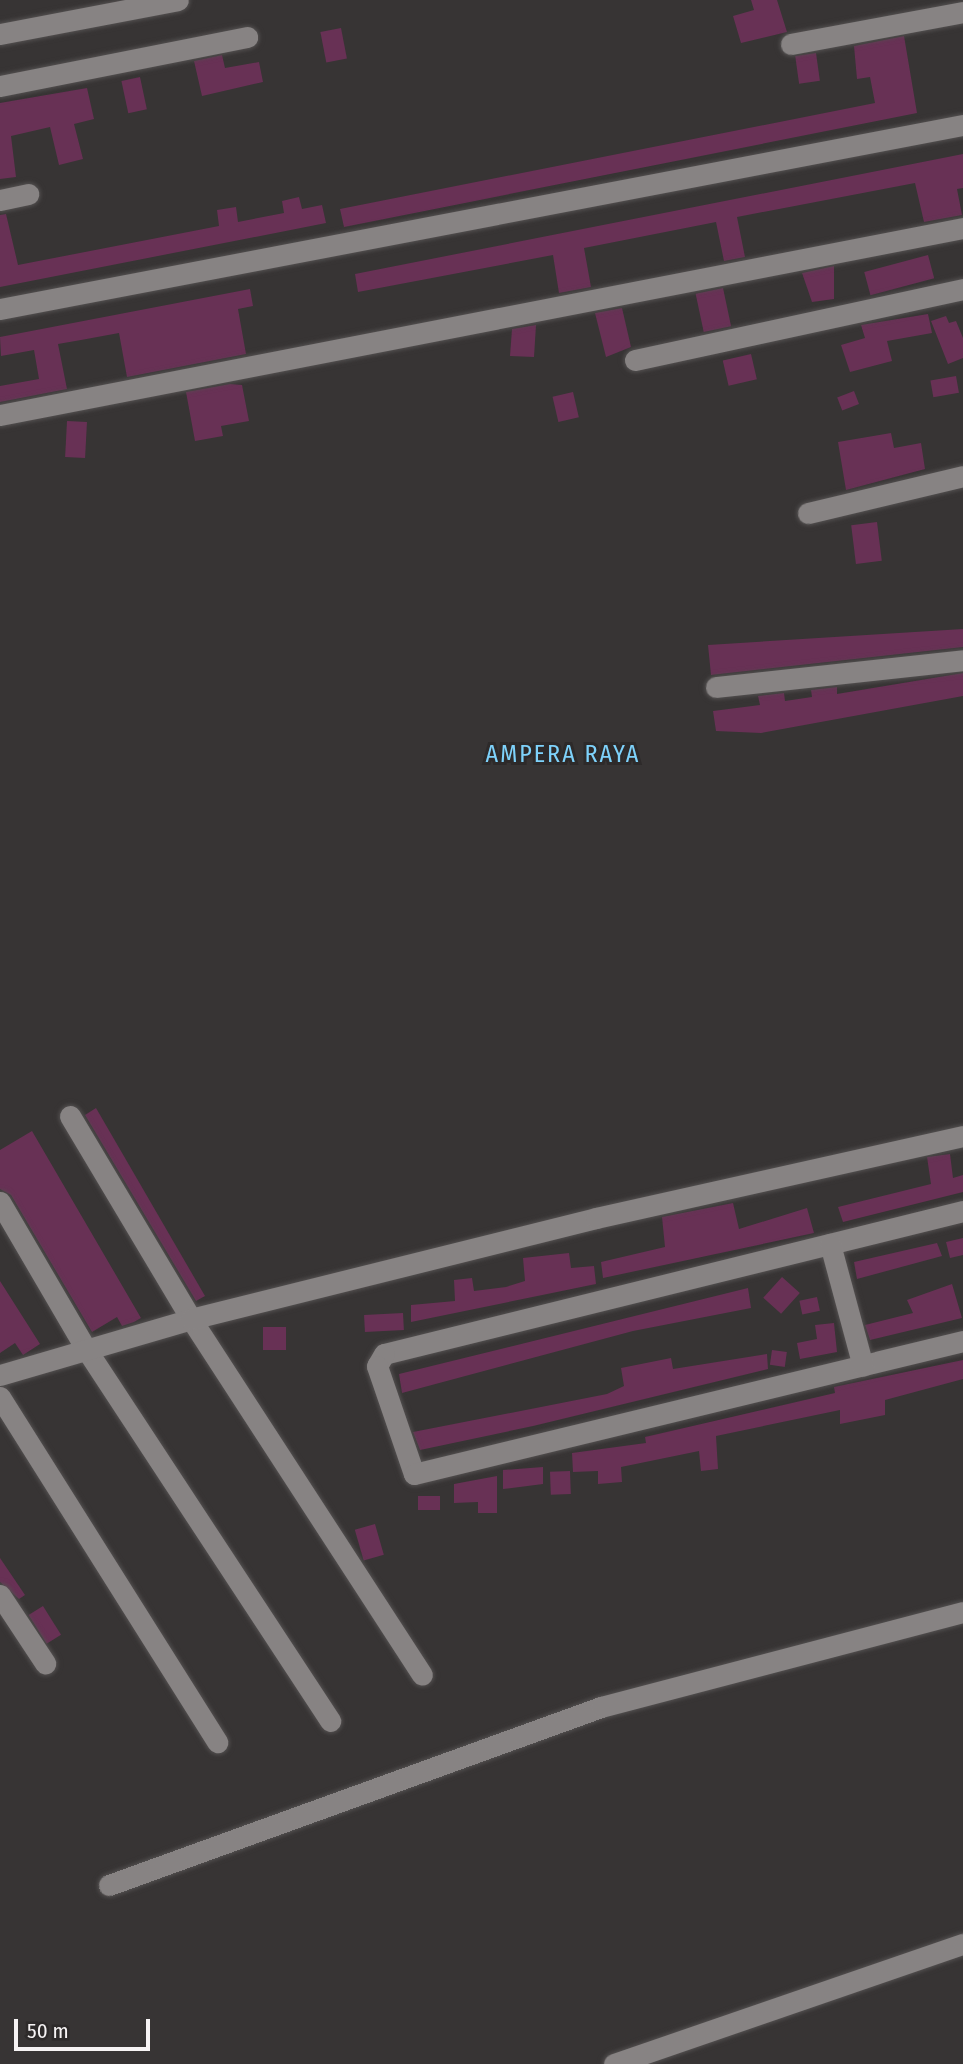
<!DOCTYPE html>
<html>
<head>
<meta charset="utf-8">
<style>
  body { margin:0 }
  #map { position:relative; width:963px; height:2064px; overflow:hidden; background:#373434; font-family:"Fira Sans Condensed",sans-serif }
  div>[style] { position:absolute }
  .building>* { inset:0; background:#683155; transform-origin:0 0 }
  .roads { filter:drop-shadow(0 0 2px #535050) drop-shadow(0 0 2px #535050) }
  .minor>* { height:21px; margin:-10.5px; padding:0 10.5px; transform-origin:10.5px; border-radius:10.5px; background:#878383 }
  span { translate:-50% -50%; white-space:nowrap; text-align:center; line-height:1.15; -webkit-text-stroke:6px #2d2a2a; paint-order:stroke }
  .quarter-label { font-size:24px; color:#7ed2fb; letter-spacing:2px }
  .scale { position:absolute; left:14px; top:2019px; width:136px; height:32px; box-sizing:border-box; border:4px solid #f6f3f4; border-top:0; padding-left:9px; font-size:21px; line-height:24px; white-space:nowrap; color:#f6f3f4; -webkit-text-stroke:5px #2d2a2a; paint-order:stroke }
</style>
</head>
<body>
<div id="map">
  <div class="building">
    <div style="clip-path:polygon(751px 0,777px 0,787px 32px,741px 43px,733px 16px,754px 10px)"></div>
    <div style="left:341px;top:28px;width:31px;height:21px;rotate:79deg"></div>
    <div style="clip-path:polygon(904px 36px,917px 113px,344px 227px,340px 209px,875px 103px,870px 77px,857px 79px,854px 46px)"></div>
    <div style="left:816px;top:53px;width:28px;height:21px;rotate:82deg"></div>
    <div style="clip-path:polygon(222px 55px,225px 68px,259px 62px,263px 82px,202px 96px,194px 61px)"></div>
    <div style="left:140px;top:77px;width:33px;height:19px;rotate:78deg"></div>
    <div style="clip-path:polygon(87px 88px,94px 119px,74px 124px,83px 159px,59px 165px,50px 127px,11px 136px,16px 177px,0 179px,0 103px)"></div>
    <div style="clip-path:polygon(963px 154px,963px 188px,957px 189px,962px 215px,924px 222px,915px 183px,737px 217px,745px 257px,724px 261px,716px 222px,584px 248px,591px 287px,559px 293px,553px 255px,358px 292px,355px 274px)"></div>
    <div style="clip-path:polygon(299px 197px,302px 209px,322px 205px,326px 223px,0 287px,0 215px,6px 214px,18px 265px,219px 226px,217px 210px,236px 207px,238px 222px,284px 213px,282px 201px)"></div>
    <div style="left:928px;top:255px;width:24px;height:66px;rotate:75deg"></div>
    <div style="clip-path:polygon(834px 266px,834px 299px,812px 302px,802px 273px)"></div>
    <div style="left:723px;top:288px;width:39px;height:28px;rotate:78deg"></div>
    <div style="clip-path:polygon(250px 289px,253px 306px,238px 309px,246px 354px,127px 377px,119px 333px,81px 340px,58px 344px,67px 389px,0 402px,0 386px,39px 379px,34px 350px,1px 356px,0 337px)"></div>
    <div style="clip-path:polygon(622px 308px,631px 347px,606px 357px,595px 313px)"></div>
    <div style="clip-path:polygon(928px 314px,932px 333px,887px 341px,892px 361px,850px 372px,841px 345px,865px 338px,861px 325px)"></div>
    <div style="clip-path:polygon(946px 316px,949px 323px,956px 321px,963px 338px,963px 358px,948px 364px,931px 321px)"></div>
    <div style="clip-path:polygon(536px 325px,534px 357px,510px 356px,512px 329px)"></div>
    <div style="left:751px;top:354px;width:26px;height:29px;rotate:77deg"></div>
    <div style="left:956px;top:376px;width:17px;height:26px;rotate:80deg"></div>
    <div style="clip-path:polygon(230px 384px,242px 385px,249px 421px,221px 426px,223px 436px,195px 441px,186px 392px)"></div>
    <div style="left:854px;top:391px;width:14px;height:18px;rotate:69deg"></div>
    <div style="left:573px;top:392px;width:26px;height:21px;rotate:77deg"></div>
    <div style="left:67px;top:421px;width:20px;height:36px;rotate:3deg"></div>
    <div style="clip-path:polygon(891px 433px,894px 448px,921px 443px,925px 469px,846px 490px,838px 442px)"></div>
    <div style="left:877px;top:522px;width:39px;height:26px;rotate:83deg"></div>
    <div style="clip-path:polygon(963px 629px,963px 647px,711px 675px,708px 645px)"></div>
    <div style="clip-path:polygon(963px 673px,963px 696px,761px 733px,716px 731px,713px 711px,760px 705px,758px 696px,784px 693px,785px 701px,812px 697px,811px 690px,837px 687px,837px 694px)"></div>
    <div style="clip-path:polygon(96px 1108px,205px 1296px,196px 1301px,85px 1115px)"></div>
    <div style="clip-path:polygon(32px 1131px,141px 1318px,134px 1322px,122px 1326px,117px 1317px,92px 1332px,11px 1195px,0 1189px,0 1150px)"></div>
    <div style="clip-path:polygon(950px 1154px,953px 1178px,963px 1175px,963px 1192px,843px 1222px,838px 1207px,931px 1184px,927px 1157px)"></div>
    <div style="clip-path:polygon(733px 1203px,739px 1229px,807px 1208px,814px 1233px,603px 1278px,601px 1262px,665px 1247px,662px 1217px)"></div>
    <div style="clip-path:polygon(963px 1238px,963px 1255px,950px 1258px,946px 1242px)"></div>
    <div style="clip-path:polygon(937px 1243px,942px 1256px,857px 1279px,854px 1262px)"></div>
    <div style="clip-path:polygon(569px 1253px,571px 1268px,594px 1266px,596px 1284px,411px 1322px,411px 1305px,455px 1301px,454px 1280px,472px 1278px,474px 1291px,506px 1287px,525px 1281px,523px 1258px)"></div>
    <div style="left:782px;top:1277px;width:24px;height:28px;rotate:42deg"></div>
    <div style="clip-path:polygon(0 1281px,40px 1344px,23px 1355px,15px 1343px,0 1353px)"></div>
    <div style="clip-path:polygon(952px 1284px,962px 1318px,870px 1340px,865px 1325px,913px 1313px,907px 1300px)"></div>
    <div style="clip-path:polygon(748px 1288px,751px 1308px,633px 1331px,402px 1393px,399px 1374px)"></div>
    <div style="left:817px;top:1297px;width:14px;height:18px;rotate:78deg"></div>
    <div style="left:403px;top:1313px;width:17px;height:39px;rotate:87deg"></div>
    <div style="clip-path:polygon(834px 1323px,837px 1352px,800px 1359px,797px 1343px,817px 1339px,815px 1325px)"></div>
    <div style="left:263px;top:1327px;width:23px;height:23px"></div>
    <div style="left:772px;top:1350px;width:15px;height:15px;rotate:8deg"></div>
    <div style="clip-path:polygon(767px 1354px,768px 1369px,533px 1426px,420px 1450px,413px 1432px,607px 1394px,624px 1386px,621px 1368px,671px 1358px,673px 1369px)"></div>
    <div style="clip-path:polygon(963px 1360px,963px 1379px,885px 1400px,885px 1415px,840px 1424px,840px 1410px,716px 1436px,718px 1469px,701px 1471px,699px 1451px,621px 1467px,622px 1482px,598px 1484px,598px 1471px,573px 1472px,572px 1453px,646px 1443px,645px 1437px,835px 1393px,834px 1387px)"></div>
    <div style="clip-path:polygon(543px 1467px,543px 1484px,503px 1489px,503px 1470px)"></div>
    <div style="left:570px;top:1471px;width:23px;height:20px;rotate:88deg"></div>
    <div style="clip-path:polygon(497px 1476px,497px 1513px,478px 1513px,478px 1502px,454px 1503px,454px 1484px)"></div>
    <div style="left:440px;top:1496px;width:14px;height:22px;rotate:90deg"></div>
    <div style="left:375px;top:1524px;width:32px;height:21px;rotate:74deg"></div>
    <div style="clip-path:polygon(0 1558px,25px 1595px,19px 1599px,0 1582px)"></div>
    <div style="left:43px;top:1606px;width:34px;height:17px;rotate:58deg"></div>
  </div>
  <div class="roads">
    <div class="minor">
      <div style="left:0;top:34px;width:181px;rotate:-10.8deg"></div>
      <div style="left:791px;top:44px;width:175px;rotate:-10.5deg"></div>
      <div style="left:0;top:86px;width:252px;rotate:-11.2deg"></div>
      <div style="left:0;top:200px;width:29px;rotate:-12deg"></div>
      <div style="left:0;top:309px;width:980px;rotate:-10.82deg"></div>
      <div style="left:635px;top:360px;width:336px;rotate:-12.2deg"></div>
      <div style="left:0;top:415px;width:981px;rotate:-10.99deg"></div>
      <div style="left:808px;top:513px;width:159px;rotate:-13.4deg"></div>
      <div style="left:716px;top:687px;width:248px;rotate:-6.2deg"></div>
      <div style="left:70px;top:1116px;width:236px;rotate:59.2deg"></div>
      <div style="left:191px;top:1319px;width:424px;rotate:57deg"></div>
      <div style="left:0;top:1202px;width:170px;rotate:59.7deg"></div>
      <div style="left:86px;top:1349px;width:445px;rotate:56.7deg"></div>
      <div style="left:963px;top:1211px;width:596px;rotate:166.13deg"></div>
      <div style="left:384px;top:1354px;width:14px;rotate:120deg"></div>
      <div style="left:377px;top:1366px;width:114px;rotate:71.1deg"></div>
      <div style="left:414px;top:1474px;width:565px;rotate:-13.62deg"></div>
      <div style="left:830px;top:1244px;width:126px;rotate:74.9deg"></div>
      <div style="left:0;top:1375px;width:199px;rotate:-16.3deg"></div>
      <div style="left:191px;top:1319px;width:417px;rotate:-14deg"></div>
      <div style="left:596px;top:1218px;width:376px;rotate:-12.6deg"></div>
      <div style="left:0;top:1397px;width:408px;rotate:57.8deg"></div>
      <div style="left:0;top:1595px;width:82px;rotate:56.5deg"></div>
      <div style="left:109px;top:1885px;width:523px;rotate:-19.89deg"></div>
      <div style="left:601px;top:1707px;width:374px;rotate:-14.7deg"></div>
      <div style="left:614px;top:2064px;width:369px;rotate:-19deg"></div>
    </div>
  </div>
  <div class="quarter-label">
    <span style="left:563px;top:755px">AMPERA RAYA</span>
  </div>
  <div class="scale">50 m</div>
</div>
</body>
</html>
